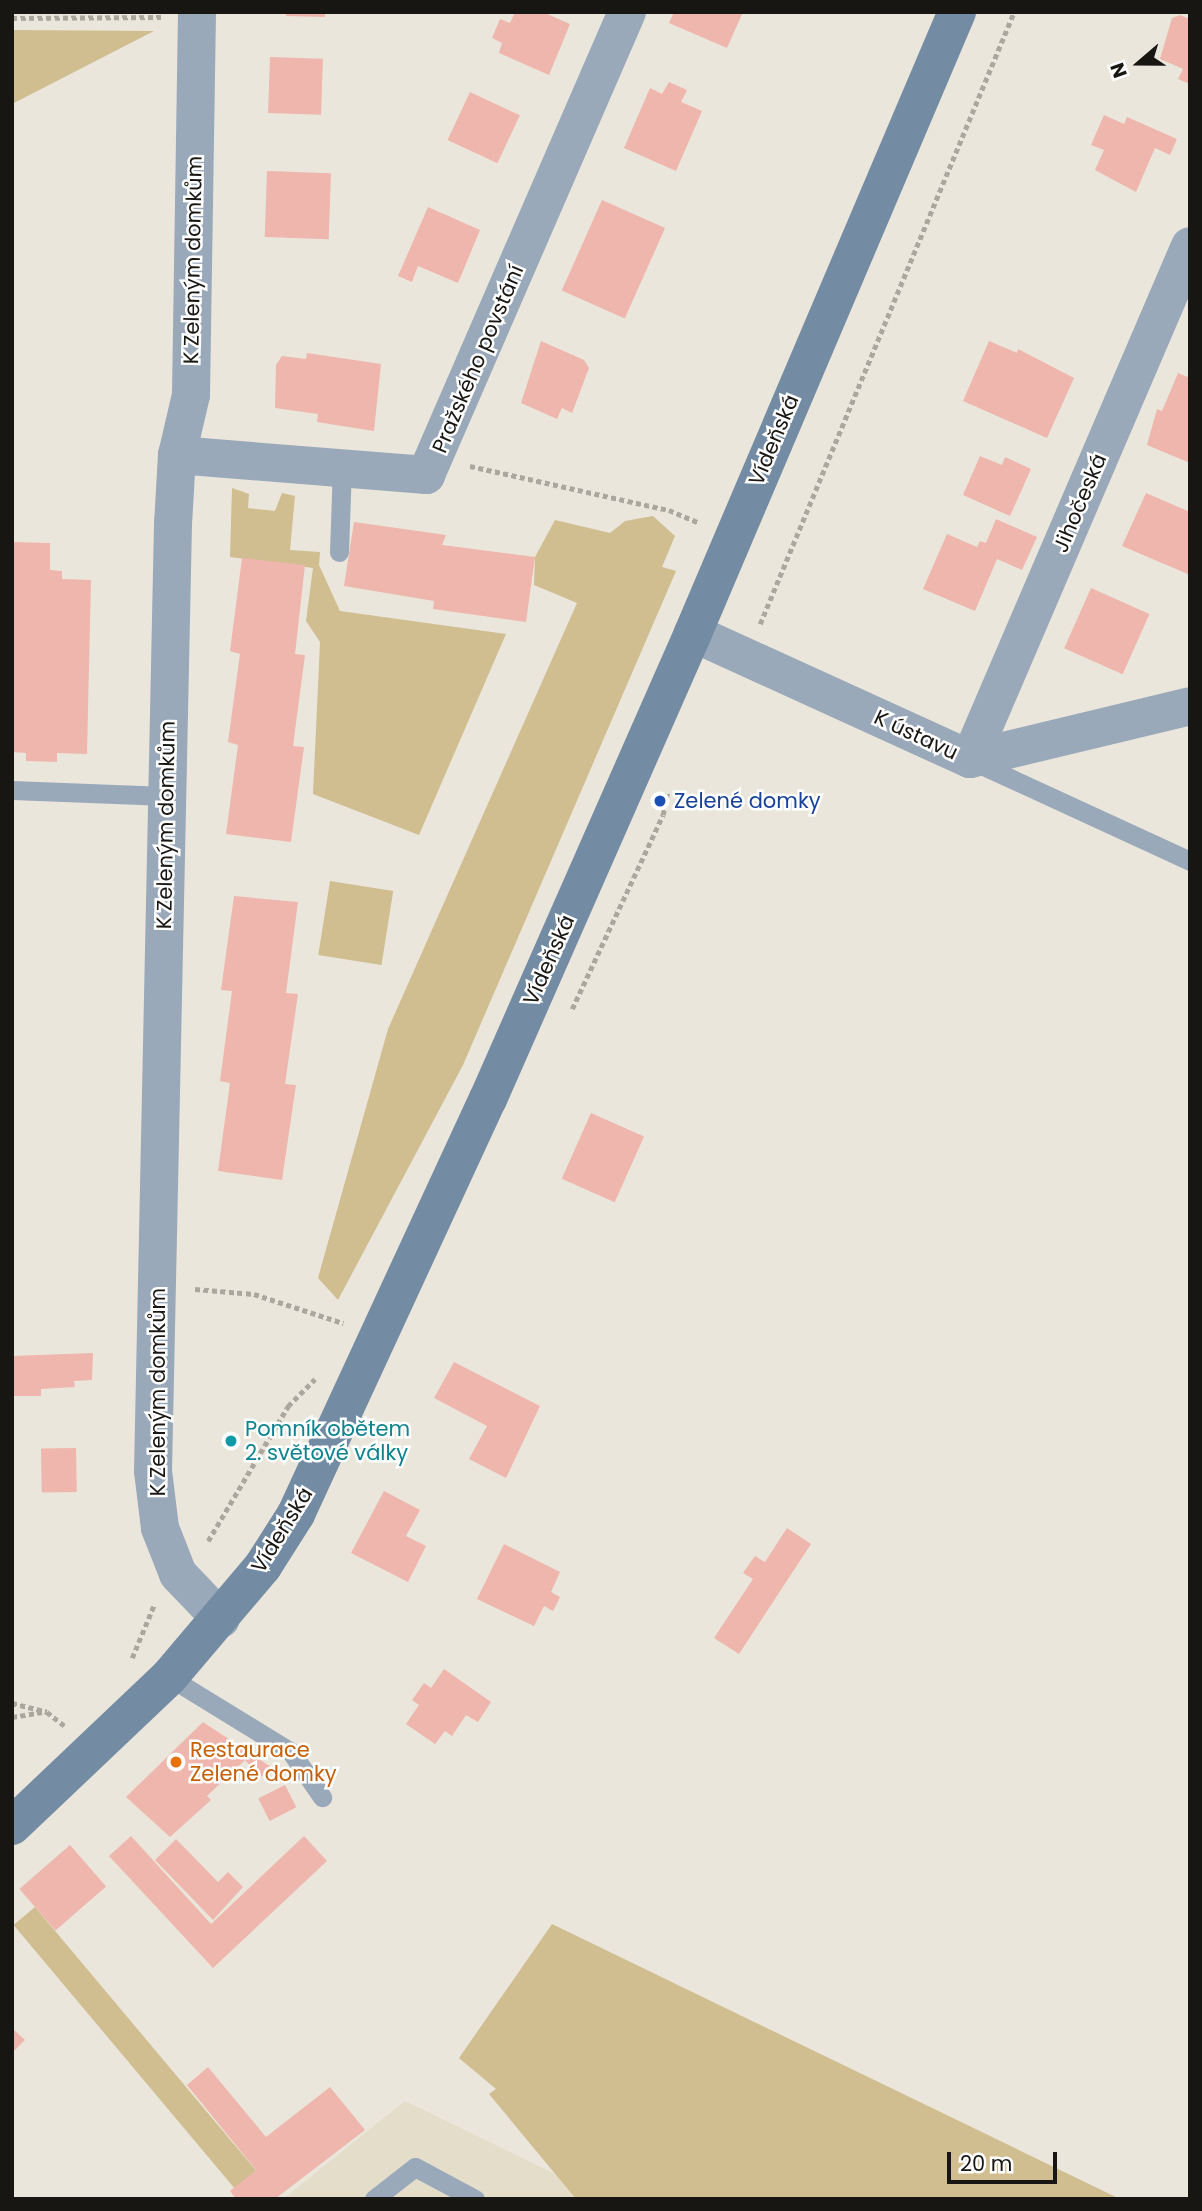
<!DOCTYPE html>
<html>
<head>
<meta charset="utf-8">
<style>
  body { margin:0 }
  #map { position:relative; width:1202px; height:2211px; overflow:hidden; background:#ebe6db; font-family:Poppins,sans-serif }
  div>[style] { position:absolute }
  .built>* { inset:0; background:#e4ddca }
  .green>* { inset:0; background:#d0bd90; transform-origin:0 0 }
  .building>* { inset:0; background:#eeb6ac; transform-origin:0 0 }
  .path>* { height:4.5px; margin-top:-2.25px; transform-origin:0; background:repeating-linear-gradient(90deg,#aba79e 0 5px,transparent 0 8.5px) }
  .service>* { height:19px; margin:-9.5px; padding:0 9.5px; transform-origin:9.5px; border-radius:9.5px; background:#99a9ba }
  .minor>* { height:38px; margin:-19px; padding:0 19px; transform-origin:19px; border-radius:19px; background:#99a9ba }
  .secondary>* { height:38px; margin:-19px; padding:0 19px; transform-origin:19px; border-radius:19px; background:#738ba3 }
  .dots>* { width:19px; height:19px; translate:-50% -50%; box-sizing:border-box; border:4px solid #fff; border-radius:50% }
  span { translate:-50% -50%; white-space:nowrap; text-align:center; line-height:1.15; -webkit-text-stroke:5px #fff; paint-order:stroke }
  .street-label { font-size:21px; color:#181612 }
  .transit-label { font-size:21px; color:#164399 }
  .left { translate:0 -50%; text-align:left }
  .culture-label { font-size:21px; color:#0d838f }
  .food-label { font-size:21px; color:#c56008 }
  .frame { position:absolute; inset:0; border:14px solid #181612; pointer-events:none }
  .north { position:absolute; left:1104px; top:28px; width:70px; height:70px; -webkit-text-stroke:5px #fff; paint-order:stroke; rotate:250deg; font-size:19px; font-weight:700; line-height:28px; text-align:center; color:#181612 }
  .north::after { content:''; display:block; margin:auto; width:24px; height:32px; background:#181612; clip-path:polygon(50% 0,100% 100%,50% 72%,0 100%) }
  .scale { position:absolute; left:947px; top:2152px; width:110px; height:32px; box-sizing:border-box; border:4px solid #181612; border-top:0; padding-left:9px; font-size:21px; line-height:24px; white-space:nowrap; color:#181612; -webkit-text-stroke:5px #fff; paint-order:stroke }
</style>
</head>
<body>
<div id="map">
  <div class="built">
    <div style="clip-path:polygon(405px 2101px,607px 2199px,283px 2199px)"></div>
  </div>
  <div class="green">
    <div style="clip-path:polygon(12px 30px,154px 31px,12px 104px)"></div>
    <div style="clip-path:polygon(232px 488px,249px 494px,248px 508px,275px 511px,282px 493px,295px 496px,290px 550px,320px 552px,319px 565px,340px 611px,506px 634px,419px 835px,313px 794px,320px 642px,306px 621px,313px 568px,230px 557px)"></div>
    <div style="clip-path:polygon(653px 516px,675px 536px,662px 567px,676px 571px,463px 1065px,338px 1300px,318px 1278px,388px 1029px,577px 603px,534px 585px,535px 557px,555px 520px,610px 533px,625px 521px)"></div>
    <div style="left:330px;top:881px;width:64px;height:75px;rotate:9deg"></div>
    <div style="left:35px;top:1907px;width:344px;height:28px;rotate:50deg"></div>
    <div style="clip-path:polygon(552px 1924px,1120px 2199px,576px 2199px,489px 2094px,496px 2089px,459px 2058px)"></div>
  </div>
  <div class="building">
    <div style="clip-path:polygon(286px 12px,325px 12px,325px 17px,286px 16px)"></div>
    <div style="clip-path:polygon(515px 12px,543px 12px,570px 24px,549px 75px,499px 53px,502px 43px,492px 38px,500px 19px,510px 23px)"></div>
    <div style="clip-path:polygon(674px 12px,743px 12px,727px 48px,669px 23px)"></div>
    <div style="clip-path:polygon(1180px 15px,1190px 19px,1190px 84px,1178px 79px,1183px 69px,1160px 59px,1172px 18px)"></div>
    <div style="left:270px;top:57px;width:53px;height:56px;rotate:2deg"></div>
    <div style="clip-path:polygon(669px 82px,687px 90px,681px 102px,702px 111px,676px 171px,624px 148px,650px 88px,662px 94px)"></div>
    <div style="left:470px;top:92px;width:55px;height:53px;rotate:25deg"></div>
    <div style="clip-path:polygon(1104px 115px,1124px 124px,1127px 117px,1177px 139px,1170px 155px,1155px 148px,1136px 192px,1095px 170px,1104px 150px,1091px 145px)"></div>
    <div style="left:267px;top:171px;width:64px;height:66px;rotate:2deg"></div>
    <div style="left:602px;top:200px;width:69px;height:99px;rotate:24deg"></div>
    <div style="clip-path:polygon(428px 207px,480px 230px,458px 283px,418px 266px,412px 282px,398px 276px)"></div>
    <div style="clip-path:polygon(541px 341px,584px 360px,589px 368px,572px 413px,562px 408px,557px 419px,521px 403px)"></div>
    <div style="clip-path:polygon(989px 341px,1017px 353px,1018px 349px,1074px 378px,1047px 438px,963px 401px)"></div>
    <div style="clip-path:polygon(307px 353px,381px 364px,374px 431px,317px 422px,318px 414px,275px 408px,276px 365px,282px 356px,306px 359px)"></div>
    <div style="clip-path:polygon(1178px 373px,1190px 378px,1190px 463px,1147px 445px,1157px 409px,1162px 411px)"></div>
    <div style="clip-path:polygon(980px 456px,1002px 465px,1005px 457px,1031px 469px,1010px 516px,963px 495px)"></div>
    <div style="clip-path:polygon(1146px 493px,1190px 512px,1190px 575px,1122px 546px)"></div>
    <div style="clip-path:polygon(996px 519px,1037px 537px,1022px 570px,997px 559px,975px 611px,923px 589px,947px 534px,977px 547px,980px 541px,986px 543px)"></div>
    <div style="clip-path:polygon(354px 522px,446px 535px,442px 545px,535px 557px,526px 622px,433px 609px,434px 601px,344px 586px)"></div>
    <div style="clip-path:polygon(12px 542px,50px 543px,50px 570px,62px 571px,62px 579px,91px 580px,87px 754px,57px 753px,57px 762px,26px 761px,26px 753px,12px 752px)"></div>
    <div style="clip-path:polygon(242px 558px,305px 565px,295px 654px,305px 655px,293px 746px,304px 747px,291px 842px,226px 834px,238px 745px,228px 742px,240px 654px,230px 651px)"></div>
    <div style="left:1091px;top:588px;width:64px;height:66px;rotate:24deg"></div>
    <div style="clip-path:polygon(234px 896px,298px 902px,286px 993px,298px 994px,285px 1084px,296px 1085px,282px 1180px,218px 1171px,230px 1083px,220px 1081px,232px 991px,221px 990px)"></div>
    <div style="left:591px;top:1113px;width:58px;height:72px;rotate:24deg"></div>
    <div style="clip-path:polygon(93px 1353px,92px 1380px,74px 1381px,75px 1387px,41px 1389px,41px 1396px,12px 1396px,12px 1356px)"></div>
    <div style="clip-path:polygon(454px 1362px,540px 1406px,506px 1478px,469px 1459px,487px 1426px,434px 1398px)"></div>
    <div style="left:76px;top:1448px;width:44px;height:35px;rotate:89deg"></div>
    <div style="clip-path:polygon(384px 1491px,420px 1510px,406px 1536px,426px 1546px,408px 1582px,351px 1553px)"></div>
    <div style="clip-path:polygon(787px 1528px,811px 1544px,739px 1654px,714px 1638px,753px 1579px,743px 1573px,755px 1556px,765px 1562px)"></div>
    <div style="clip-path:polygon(504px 1544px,560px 1572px,551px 1592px,560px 1597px,553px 1611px,544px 1606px,534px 1626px,477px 1599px)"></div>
    <div style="clip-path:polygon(444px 1669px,491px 1702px,478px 1722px,466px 1715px,452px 1736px,445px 1731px,435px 1744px,406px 1724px,419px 1705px,412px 1700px,424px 1683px,431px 1688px)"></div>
    <div style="clip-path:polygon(203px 1722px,271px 1767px,261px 1777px,245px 1760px,207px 1796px,211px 1800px,170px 1837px,126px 1797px)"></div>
    <div style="left:285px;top:1785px;width:25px;height:30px;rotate:63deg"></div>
    <div style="clip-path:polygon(131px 1836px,211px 1924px,304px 1836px,327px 1861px,213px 1968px,109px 1856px)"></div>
    <div style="clip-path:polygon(176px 1839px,218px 1882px,228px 1872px,243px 1887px,213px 1920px,155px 1860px)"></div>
    <div style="left:70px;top:1845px;width:55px;height:67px;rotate:49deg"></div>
    <div style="clip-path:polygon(12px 2028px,25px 2040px,12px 2053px)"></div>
    <div style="clip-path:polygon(208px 2067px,266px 2137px,330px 2087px,365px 2130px,275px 2199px,236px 2199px,230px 2191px,256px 2170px,187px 2085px)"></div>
  </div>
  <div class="path">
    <div style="left:12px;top:18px;width:149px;rotate:-0.4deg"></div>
    <div style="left:470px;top:466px;width:204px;rotate:12.5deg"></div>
    <div style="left:669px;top:510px;width:33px;rotate:23deg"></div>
    <div style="left:760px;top:624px;width:663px;rotate:-67.46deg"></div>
    <div style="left:572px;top:1009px;width:214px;rotate:-64.9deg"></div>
    <div style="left:663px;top:815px;width:25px;rotate:-79deg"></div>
    <div style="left:195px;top:1289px;width:59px;rotate:4.8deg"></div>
    <div style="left:254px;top:1294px;width:94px;rotate:18deg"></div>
    <div style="left:208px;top:1541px;width:157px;rotate:-59.3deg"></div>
    <div style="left:288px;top:1406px;width:38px;rotate:-45deg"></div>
    <div style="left:132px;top:1658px;width:57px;rotate:-67.5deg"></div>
    <div style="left:12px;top:1703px;width:36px;rotate:14deg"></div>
    <div style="left:47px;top:1712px;width:23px;rotate:38deg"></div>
    <div style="left:12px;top:1717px;width:31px;rotate:-9deg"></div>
  </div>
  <div class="service">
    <div style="left:339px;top:552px;width:84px;rotate:-88deg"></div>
    <div style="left:975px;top:762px;width:237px;rotate:24.7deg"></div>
    <div style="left:12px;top:790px;width:154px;rotate:2.2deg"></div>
    <div style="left:169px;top:1677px;width:143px;rotate:31.6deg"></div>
    <div style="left:291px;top:1752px;width:55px;rotate:55.4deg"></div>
    <div style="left:374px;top:2199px;width:52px;rotate:-38deg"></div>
    <div style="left:415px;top:2167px;width:68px;rotate:28.1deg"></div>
  </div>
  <div class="minor">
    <div style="left:197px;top:12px;width:383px;rotate:90.9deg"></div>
    <div style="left:191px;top:395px;width:62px;rotate:103.1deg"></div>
    <div style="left:177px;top:455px;width:69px;rotate:93.3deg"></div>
    <div style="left:173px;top:524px;width:947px;rotate:91.21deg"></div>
    <div style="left:153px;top:1471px;width:57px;rotate:83deg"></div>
    <div style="left:160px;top:1528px;width:49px;rotate:68.6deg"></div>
    <div style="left:178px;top:1574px;width:62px;rotate:46.3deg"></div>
    <div style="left:177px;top:455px;width:250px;rotate:4.6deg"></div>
    <div style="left:426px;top:475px;width:505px;rotate:-66.53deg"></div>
    <div style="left:693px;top:633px;width:304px;rotate:24.5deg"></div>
    <div style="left:970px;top:759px;width:226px;rotate:-13.5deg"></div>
    <div style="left:970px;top:759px;width:558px;rotate:-66.79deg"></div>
  </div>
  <div class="secondary">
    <div style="left:12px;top:1826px;width:216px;rotate:-43.5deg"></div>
    <div style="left:169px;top:1677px;width:145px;rotate:-49.7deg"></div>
    <div style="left:263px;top:1566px;width:62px;rotate:-57.6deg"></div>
    <div style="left:296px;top:1514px;width:457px;rotate:-65.2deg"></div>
    <div style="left:488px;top:1099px;width:509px;rotate:-66.25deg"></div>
    <div style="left:693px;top:633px;width:675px;rotate:-66.97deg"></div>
  </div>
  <div class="dots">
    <div style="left:660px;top:801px;background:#1a4fb4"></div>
    <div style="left:231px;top:1441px;background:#0f9aa8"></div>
    <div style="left:176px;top:1762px;background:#e8710a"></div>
  </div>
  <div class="street-label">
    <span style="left:193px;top:260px;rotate:-89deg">K Zeleným domkům</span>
    <span style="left:478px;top:359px;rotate:-67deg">Pražského povstání</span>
    <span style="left:774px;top:440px;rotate:-67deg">Vídeňská</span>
    <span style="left:1080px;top:503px;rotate:-67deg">Jihočeská</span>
    <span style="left:916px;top:735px;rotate:25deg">K ústavu</span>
    <span style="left:166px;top:825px;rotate:-89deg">K Zeleným domkům</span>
    <span style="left:549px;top:960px;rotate:-66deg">Vídeňská</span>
    <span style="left:158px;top:1392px;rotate:-90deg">K Zeleným domkům</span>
    <span style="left:282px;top:1530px;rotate:-58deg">Vídeňská</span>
  </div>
  <div class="transit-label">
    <span class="left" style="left:674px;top:801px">Zelené domky</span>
  </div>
  <div class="culture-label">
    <span class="left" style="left:245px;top:1441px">Pomník obětem<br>2. světové války</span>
  </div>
  <div class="food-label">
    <span class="left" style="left:190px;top:1762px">Restaurace<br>Zelené domky</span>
  </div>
  <div class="frame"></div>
  <div class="north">N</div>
  <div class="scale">20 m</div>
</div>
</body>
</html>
